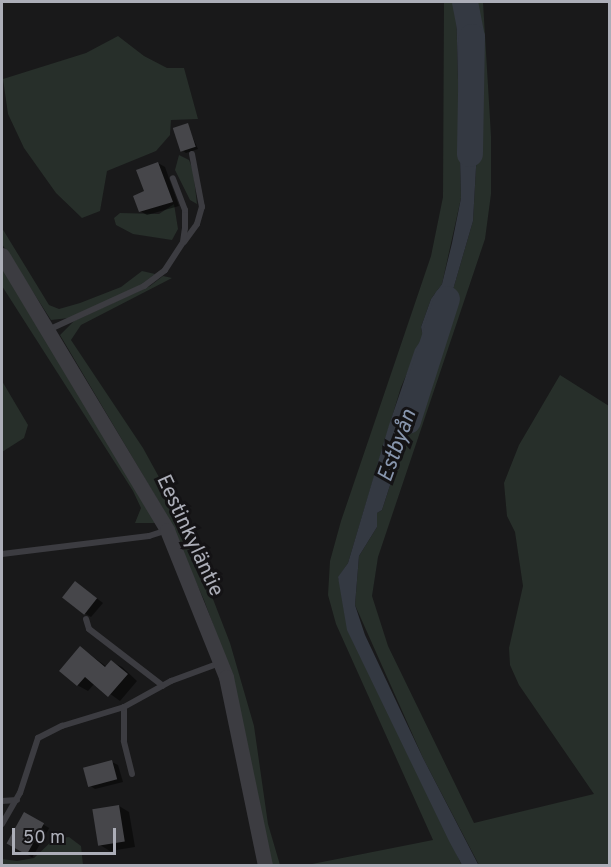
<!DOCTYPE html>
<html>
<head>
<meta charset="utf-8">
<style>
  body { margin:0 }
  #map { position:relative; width:611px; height:867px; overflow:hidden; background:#19191a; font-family:Overpass,sans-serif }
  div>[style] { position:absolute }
  .green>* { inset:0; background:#272f2a }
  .water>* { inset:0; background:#343942 }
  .shadow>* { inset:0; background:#0007; transform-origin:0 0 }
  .river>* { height:26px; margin:-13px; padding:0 13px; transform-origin:13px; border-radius:13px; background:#343942 }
  .building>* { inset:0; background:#46464a; transform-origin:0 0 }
  .service>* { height:6px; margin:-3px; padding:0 3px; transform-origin:3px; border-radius:3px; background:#3c3c41 }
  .tertiary>* { height:15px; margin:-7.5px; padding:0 7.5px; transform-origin:7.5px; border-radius:7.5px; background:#3c3c41 }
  span { translate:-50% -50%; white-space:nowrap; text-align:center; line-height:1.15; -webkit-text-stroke:6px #141315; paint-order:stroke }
  .street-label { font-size:21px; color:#acaeb8 }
  .water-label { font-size:22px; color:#8896ae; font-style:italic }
  .frame { position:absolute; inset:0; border:3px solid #acaeb8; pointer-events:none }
  .scale { position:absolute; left:12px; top:828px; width:104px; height:27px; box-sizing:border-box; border:3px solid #acaeb8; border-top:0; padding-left:8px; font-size:18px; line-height:21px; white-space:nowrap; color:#acaeb8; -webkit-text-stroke:4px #141315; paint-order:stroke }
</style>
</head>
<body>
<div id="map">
  <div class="green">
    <div style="clip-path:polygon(444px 2px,456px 2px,461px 198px,442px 284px,431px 299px,421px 327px,423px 337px,401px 387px,348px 563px,338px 578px,461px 864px,302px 866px,433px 840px,336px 624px,328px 595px,330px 561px,341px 521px,431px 256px,443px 197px)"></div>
    <div style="clip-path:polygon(472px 2px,483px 2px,491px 136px,491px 194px,485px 239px,378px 557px,372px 596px,388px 646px,474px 823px,594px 794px,519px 685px,510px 665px,509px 648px,523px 586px,515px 532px,507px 516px,504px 483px,519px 445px,560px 375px,609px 406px,609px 865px,479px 865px,423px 758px,355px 605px,359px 556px,377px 527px,377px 513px,382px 510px,417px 402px,424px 360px,448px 307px,473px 221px,477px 150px,471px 116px,475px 64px)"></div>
    <div style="clip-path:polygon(118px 36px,144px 56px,167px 68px,184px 68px,198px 119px,171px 120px,170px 135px,156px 151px,107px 171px,100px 211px,82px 218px,56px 193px,24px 148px,8px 114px,3px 79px,86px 53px)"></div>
    <div style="clip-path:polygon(179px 155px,189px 160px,193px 170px,197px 204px,190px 200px,175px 170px)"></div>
    <div style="clip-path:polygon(174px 204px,178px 229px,172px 240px,133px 234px,116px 225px,114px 218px,120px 213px,159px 214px)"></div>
    <div style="clip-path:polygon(2px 228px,49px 305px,59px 309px,80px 303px,121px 287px,142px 271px,155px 274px,138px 287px,69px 318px,51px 320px,2px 244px)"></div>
    <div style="clip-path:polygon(2px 267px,156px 523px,135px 523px,141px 508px,133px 491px,2px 286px)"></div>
    <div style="clip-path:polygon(163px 276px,172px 278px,81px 325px,71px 340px,143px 448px,182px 519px,230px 643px,254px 726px,268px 824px,280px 865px,271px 865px,234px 682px,204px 600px,163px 509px,60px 335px,74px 321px,150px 286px)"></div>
    <div style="clip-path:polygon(2px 381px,28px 425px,24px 438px,2px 452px)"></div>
    <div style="clip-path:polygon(69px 837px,81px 846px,83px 865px,2px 865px,2px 859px,17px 861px,34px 858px,54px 839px)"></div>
  </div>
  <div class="water">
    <div style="clip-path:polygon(456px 2px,473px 4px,475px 64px,471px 116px,477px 150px,473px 221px,448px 307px,424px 360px,417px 402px,382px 510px,377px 513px,377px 527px,359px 556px,355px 605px,365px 635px,423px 758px,479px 866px,462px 865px,449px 841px,347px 630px,338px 577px,348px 563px,389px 425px,415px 349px,423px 337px,421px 327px,431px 299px,442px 284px,452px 243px,461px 198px)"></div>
  </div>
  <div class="shadow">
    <div style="clip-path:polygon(187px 125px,198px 149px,186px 153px,183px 151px)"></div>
    <div style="clip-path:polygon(158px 163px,165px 167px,179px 206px,147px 215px,140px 211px)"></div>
    <div style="clip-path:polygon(82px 587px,103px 603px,91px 617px,84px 613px)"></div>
    <div style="clip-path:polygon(81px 648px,107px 667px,112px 662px,122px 667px,137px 681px,120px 701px,95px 683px,88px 691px,77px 685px)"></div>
    <div style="clip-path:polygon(112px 762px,118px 765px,123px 782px,95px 789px,89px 785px)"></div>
    <div style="clip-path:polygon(119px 806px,129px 812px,135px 847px,110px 851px,100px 845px)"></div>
    <div style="left:25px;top:814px;width:28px;height:34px;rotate:30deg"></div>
  </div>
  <div class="river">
    <div style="left:465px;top:2px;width:36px;rotate:79deg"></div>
    <div style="left:472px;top:37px;width:117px;rotate:91deg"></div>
    <div style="left:408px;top:421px;width:128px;rotate:-72.3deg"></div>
  </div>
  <div class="building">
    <div style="left:188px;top:123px;width:25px;height:16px;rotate:72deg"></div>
    <div style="clip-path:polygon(158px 162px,173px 202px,139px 212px,133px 196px,144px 191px,136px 170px)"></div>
    <div style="left:75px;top:581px;width:28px;height:21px;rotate:38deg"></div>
    <div style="clip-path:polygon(80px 646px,105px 667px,111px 660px,128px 674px,108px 697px,85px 677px,77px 686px,59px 671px)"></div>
    <div style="left:112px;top:760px;width:20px;height:30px;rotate:75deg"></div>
    <div style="left:119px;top:805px;width:37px;height:27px;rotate:81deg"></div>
    <div style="left:24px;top:812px;width:23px;height:36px;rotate:29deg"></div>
  </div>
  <div class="service">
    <div style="left:184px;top:242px;width:22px;rotate:-54deg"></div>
    <div style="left:197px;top:224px;width:18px;rotate:-74deg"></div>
    <div style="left:202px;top:207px;width:54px;rotate:-100.7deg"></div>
    <div style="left:48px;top:330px;width:106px;rotate:-24.6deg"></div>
    <div style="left:144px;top:286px;width:26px;rotate:-37deg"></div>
    <div style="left:165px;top:270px;width:33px;rotate:-57deg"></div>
    <div style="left:183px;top:242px;width:14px;rotate:-82deg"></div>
    <div style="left:185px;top:228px;width:18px;rotate:-90deg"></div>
    <div style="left:185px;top:210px;width:34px;rotate:-111deg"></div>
    <div style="left:2px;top:554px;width:148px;rotate:-7deg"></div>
    <div style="left:149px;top:536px;width:19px;rotate:-18deg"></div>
    <div style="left:86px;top:619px;width:10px;rotate:73deg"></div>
    <div style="left:89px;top:629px;width:93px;rotate:37.6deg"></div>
    <div style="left:132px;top:774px;width:34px;rotate:-104deg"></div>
    <div style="left:124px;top:741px;width:34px;rotate:-90deg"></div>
    <div style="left:124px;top:707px;width:54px;rotate:-29deg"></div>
    <div style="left:171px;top:681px;width:52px;rotate:-20.2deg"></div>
    <div style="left:2px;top:801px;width:15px;rotate:-4deg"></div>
    <div style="left:2px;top:824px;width:36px;rotate:-60deg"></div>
    <div style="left:20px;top:793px;width:58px;rotate:-71.9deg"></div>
    <div style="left:38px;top:738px;width:27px;rotate:-27deg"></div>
    <div style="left:62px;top:726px;width:65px;rotate:-17deg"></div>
  </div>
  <div class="tertiary">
    <div style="left:2px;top:255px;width:321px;rotate:59deg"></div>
    <div style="left:167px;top:530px;width:158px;rotate:68.1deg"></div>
    <div style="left:226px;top:677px;width:193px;rotate:78.3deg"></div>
  </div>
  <div class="street-label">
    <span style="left:189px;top:536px;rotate:65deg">Eestinkyläntie</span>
  </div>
  <div class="water-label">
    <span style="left:398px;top:446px;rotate:-70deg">Estbyån</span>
  </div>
  <div class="frame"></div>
  <div class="scale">50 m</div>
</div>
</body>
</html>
